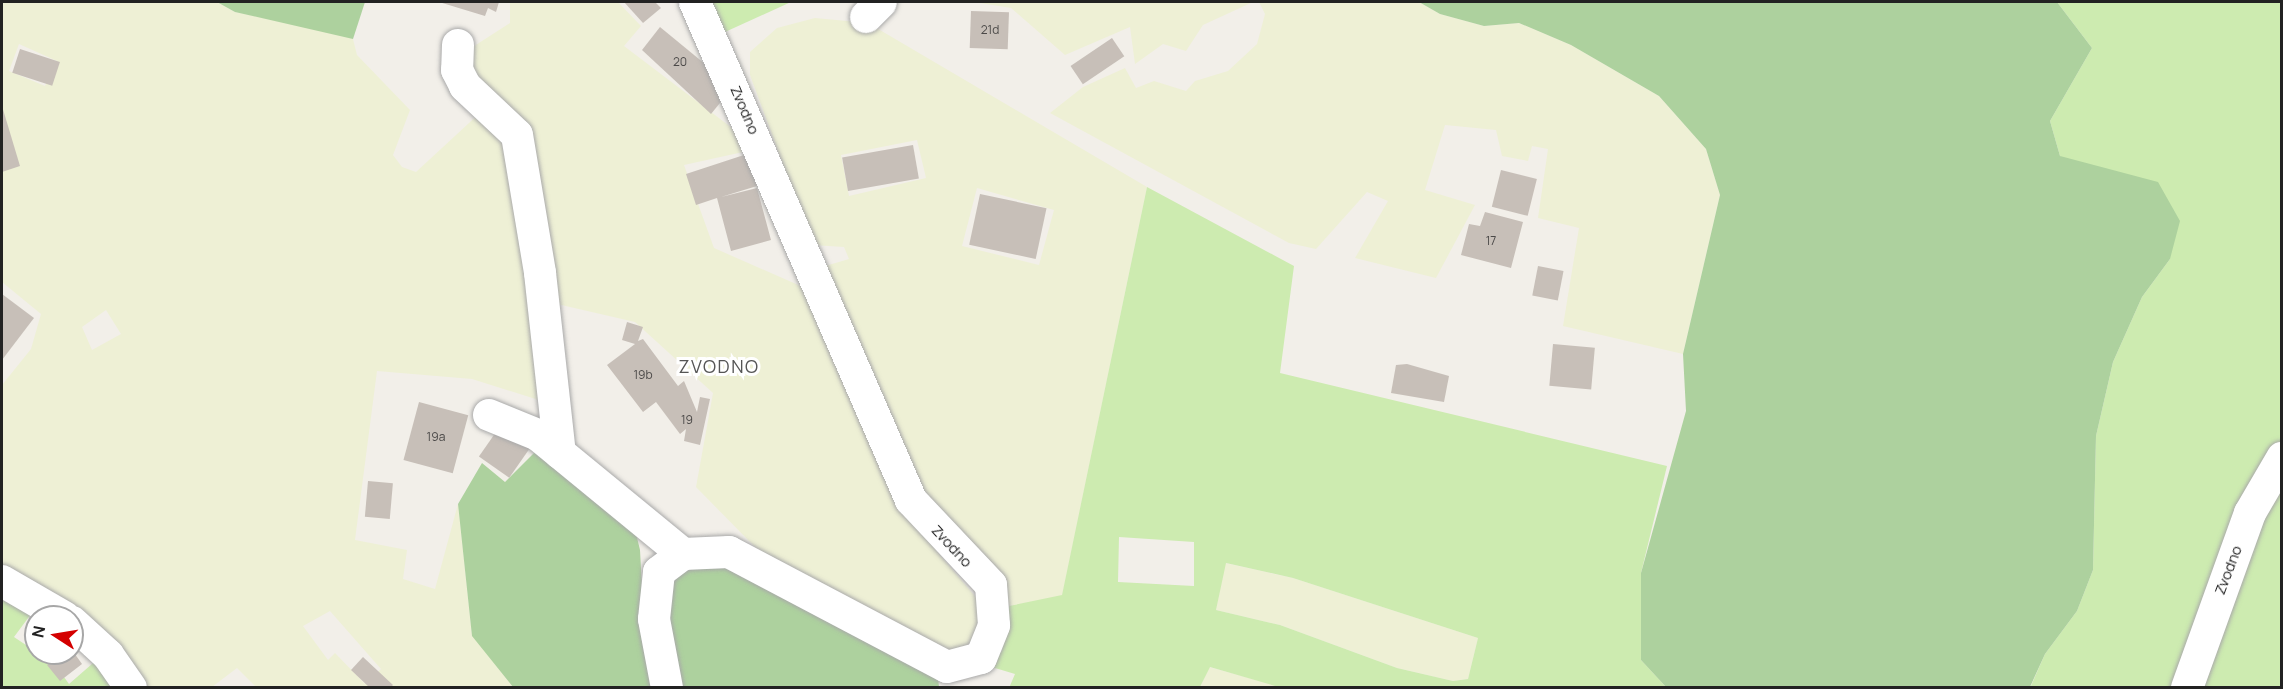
<!DOCTYPE html>
<html>
<head>
<meta charset="utf-8">
<style>
  body { margin:0 }
  #map { position:relative; width:2283px; height:689px; overflow:hidden; background:#f2efe9; font-family:Manrope,sans-serif }
  div>[style] { position:absolute }
  .farmland>* { inset:0; background:#eef0d5 }
  .grass>* { inset:0; background:#cdebb0 }
  .forest>* { inset:0; background:#add19e }
  .building>* { inset:0; background:#c7bfb8; transform-origin:0 0 }
  .roads { filter:drop-shadow(0 0 2px #a9a9a9) drop-shadow(0 0 2px #a9a9a9) }
  .street>* { height:32px; margin:-16px; padding:0 16px; transform-origin:16px; border-radius:16px; background:#fff }
  span { translate:-50% -50%; white-space:nowrap; text-align:center; line-height:1.15; -webkit-text-stroke:6px #fff; paint-order:stroke }
  .number-label { font-size:12px; color:#4b4948 }
  .number-label span { -webkit-text-stroke-width:0 }
  .street-label { font-size:15px; color:#222 }
  .quarter-label { font-size:18px; color:#555; letter-spacing:1.5px }
  .frame { position:absolute; inset:0; border:3px solid #222; pointer-events:none }
  .north { position:absolute; left:24px; top:605px; width:60px; height:60px; box-sizing:border-box; background:#fff; border:2px solid #a7a7a7; border-radius:50%; rotate:282deg; font-size:16px; font-weight:700; line-height:24px; text-align:center; color:#222 }
  .north::after { content:''; display:block; margin:auto; width:21px; height:27px; background:#d40000; clip-path:polygon(50% 0,100% 100%,50% 72%,0 100%) }
</style>
</head>
<body>
<div id="map">
  <div class="farmland">
    <div style="clip-path:polygon(evenodd,2px 2px,217px 2px,235px 12px,342px 34px,353px 39px,357px 55px,410px 110px,393px 155px,402px 167px,416px 172px,482px 111px,516px 150px,542px 401px,472px 379px,377px 371px,355px 540px,407px 550px,403px 579px,435px 589px,458px 504px,472px 635px,513px 687px,256px 687px,237px 668px,212px 687px,148px 687px,110px 636px,2px 572px,2px 385px,31px 349px,41px 314px,2px 282px,2px 2px,19px 44px,57px 61px,45px 86px,9px 71px,19px 44px,2px 2px,106px 310px,121px 334px,92px 350px,82px 327px,106px 310px,2px 2px,330px 611px,381px 669px,365px 684px,335px 653px,328px 660px,303px 626px,330px 611px)"></div>
    <div style="clip-path:polygon(510px 2px,618px 2px,641px 26px,624px 46px,740px 134px,752px 150px,684px 165px,714px 248px,805px 288px,886px 481px,906px 515px,985px 608px,973px 645px,955px 653px,933px 649px,756px 548px,696px 487px,713px 393px,635px 322px,557px 304px,537px 171px,467px 80px,468px 50px,510px 23px)"></div>
    <div style="clip-path:polygon(974px 2px,1253px 2px,1203px 25px,1186px 51px,1163px 44px,1135px 64px,1130px 27px,1065px 55px,1011px 8px)"></div>
    <div style="clip-path:polygon(1259px 2px,1419px 2px,1440px 14px,1484px 26px,1519px 23px,1571px 45px,1659px 96px,1706px 149px,1720px 195px,1683px 354px,1563px 326px,1579px 228px,1538px 218px,1548px 149px,1532px 146px,1528px 161px,1502px 156px,1496px 130px,1445px 125px,1425px 190px,1475px 205px,1436px 278px,1355px 258px,1388px 201px,1367px 192px,1316px 249px,1289px 243px,1050px 113px,1083px 87px,1125px 68px,1136px 88px,1154px 81px,1186px 91px,1195px 81px,1228px 71px,1257px 44px,1265px 14px)"></div>
    <div style="clip-path:polygon(evenodd,815px 18px,868px 23px,1147px 187px,1062px 596px,1009px 606px,995px 579px,926px 510px,822px 267px,849px 259px,844px 247px,813px 245px,750px 75px,750px 52px,777px 28px,815px 18px,917px 140px,926px 178px,849px 196px,841px 155px,917px 140px,815px 18px,977px 188px,1054px 210px,1039px 265px,962px 246px,977px 188px)"></div>
    <div style="clip-path:polygon(1225px 563px,1293px 578px,1478px 638px,1468px 679px,1453px 681px,1397px 668px,1280px 625px,1216px 610px)"></div>
    <div style="clip-path:polygon(1209px 667px,1282px 687px,1200px 688px)"></div>
  </div>
  <div class="grass">
    <div style="clip-path:polygon(708px 2px,791px 2px,725px 32px)"></div>
    <div style="clip-path:polygon(2057px 2px,2281px 2px,2281px 441px,2261px 475px,2176px 687px,2030px 688px,2045px 654px,2077px 611px,2093px 570px,2096px 436px,2113px 362px,2142px 297px,2170px 259px,2060px 156px,2050px 121px,2092px 48px)"></div>
    <div style="clip-path:polygon(evenodd,1147px 187px,1294px 266px,1280px 373px,1667px 466px,1641px 573px,1641px 660px,1666px 687px,1282px 688px,1210px 667px,1200px 687px,1009px 688px,1015px 674px,985px 665px,1002px 651px,1009px 606px,1062px 595px,1147px 187px,1119px 537px,1194px 542px,1194px 586px,1118px 582px,1119px 537px,1147px 187px,1226px 563px,1293px 578px,1478px 638px,1468px 679px,1453px 681px,1397px 668px,1280px 625px,1216px 610px,1226px 563px)"></div>
    <div style="clip-path:polygon(2281px 475px,2281px 687px,2194px 688px)"></div>
    <div style="clip-path:polygon(2px 593px,34px 610px,14px 637px,32px 649px,36px 645px,36px 653px,66px 653px,54px 663px,69px 684px,100px 657px,121px 687px,2px 687px)"></div>
  </div>
  <div class="forest">
    <div style="clip-path:polygon(217px 2px,365px 2px,353px 39px,235px 12px)"></div>
    <div style="clip-path:polygon(1419px 2px,2057px 2px,2092px 48px,2050px 121px,2060px 156px,2158px 182px,2180px 221px,2170px 259px,2142px 297px,2113px 362px,2096px 436px,2093px 570px,2077px 611px,2045px 654px,2030px 687px,1666px 687px,1641px 660px,1641px 573px,1686px 411px,1683px 354px,1720px 195px,1706px 149px,1659px 96px,1571px 45px,1519px 23px,1484px 26px,1440px 14px)"></div>
    <div style="clip-path:polygon(543px 444px,633px 521px,640px 550px,645px 643px,659px 687px,513px 687px,472px 636px,458px 504px,482px 463px,505px 482px)"></div>
    <div style="clip-path:polygon(727px 558px,938px 677px,939px 687px,680px 687px,664px 614px,676px 569px)"></div>
  </div>
  <div class="building">
    <div style="clip-path:polygon(439px 2px,499px 2px,496px 12px,488px 8px,485px 16px)"></div>
    <div style="clip-path:polygon(624px 2px,655px 2px,661px 8px,643px 23px)"></div>
    <div style="left:971px;top:11px;width:38px;height:37px;rotate:2deg"></div>
    <div style="clip-path:polygon(660px 27px,733px 87px,711px 114px,642px 50px)"></div>
    <div style="left:1112px;top:38px;width:22px;height:50px;rotate:56deg"></div>
    <div style="left:20px;top:49px;width:42px;height:25px;rotate:18deg"></div>
    <div style="clip-path:polygon(2px 106px,20px 166px,2px 172px)"></div>
    <div style="left:913px;top:145px;width:34px;height:72px;rotate:80deg"></div>
    <div style="clip-path:polygon(747px 154px,757px 186px,721px 197px,757px 188px,771px 240px,731px 251px,717px 198px,696px 205px,686px 174px)"></div>
    <div style="left:1501px;top:170px;width:37px;height:38px;rotate:14deg"></div>
    <div style="left:980px;top:194px;width:68px;height:52px;rotate:12deg"></div>
    <div style="clip-path:polygon(1485px 212px,1523px 222px,1511px 268px,1461px 255px,1469px 224px,1480px 226px)"></div>
    <div style="left:1538px;top:266px;width:26px;height:30px;rotate:11deg"></div>
    <div style="clip-path:polygon(2px 294px,34px 318px,2px 360px)"></div>
    <div style="clip-path:polygon(627px 322px,643px 327px,638px 341px,643px 339px,678px 386px,684px 381px,697px 412px,700px 397px,710px 399px,700px 445px,684px 441px,686px 429px,680px 434px,656px 402px,643px 412px,607px 365px,635px 344px,622px 340px)"></div>
    <div style="left:1553px;top:344px;width:42px;height:42px;rotate:5deg"></div>
    <div style="clip-path:polygon(1407px 364px,1449px 376px,1444px 402px,1391px 393px,1396px 365px)"></div>
    <div style="left:419px;top:402px;width:51px;height:60px;rotate:15deg"></div>
    <div style="left:503px;top:422px;width:37px;height:42px;rotate:35deg"></div>
    <div style="left:368px;top:481px;width:25px;height:36px;rotate:5deg"></div>
    <div style="clip-path:polygon(72px 650px,82px 664px,60px 681px,47px 665px)"></div>
    <div style="clip-path:polygon(363px 657px,393px 685px,390px 688px,370px 688px,351px 670px)"></div>
  </div>
  <div class="roads">
    <div class="street">
      <div style="left:866px;top:17px;width:21px;rotate:-45deg"></div>
      <div style="left:458px;top:45px;width:25px;rotate:92deg"></div>
      <div style="left:457px;top:70px;width:18px;rotate:63deg"></div>
      <div style="left:465px;top:86px;width:71px;rotate:43.3deg"></div>
      <div style="left:517px;top:135px;width:140px;rotate:80.5deg"></div>
      <div style="left:540px;top:273px;width:181px;rotate:83.7deg"></div>
      <div style="left:489px;top:415px;width:53px;rotate:22.2deg"></div>
      <div style="left:538px;top:435px;width:188px;rotate:39.4deg"></div>
      <div style="left:2px;top:581px;width:72px;rotate:30.1deg"></div>
      <div style="left:72px;top:622px;width:49px;rotate:42.5deg"></div>
      <div style="left:108px;top:655px;width:40px;rotate:55.1deg"></div>
      <div style="left:667px;top:688px;width:70px;rotate:-100.7deg"></div>
      <div style="left:654px;top:619px;width:47px;rotate:-83.9deg"></div>
      <div style="left:659px;top:572px;width:30px;rotate:-37deg"></div>
      <div style="left:683px;top:554px;width:46px;rotate:-2.5deg"></div>
      <div style="left:729px;top:552px;width:246px;rotate:27.8deg"></div>
      <div style="left:947px;top:667px;width:35px;rotate:-15deg"></div>
      <div style="left:981px;top:658px;width:35px;rotate:-68deg"></div>
      <div style="left:994px;top:625px;width:40px;rotate:-94.3deg"></div>
      <div style="left:991px;top:585px;width:117px;rotate:-133.3deg"></div>
      <div style="left:911px;top:500px;width:543px;rotate:-113.45deg"></div>
      <div style="left:2187px;top:688px;width:186px;rotate:-70.2deg"></div>
      <div style="left:2250px;top:513px;width:64px;rotate:-59.8deg"></div>
    </div>
  </div>
  <div class="number-label">
    <span style="left:990px;top:30px">21d</span>
    <span style="left:680px;top:62px">20</span>
    <span style="left:1491px;top:241px">17</span>
    <span style="left:643px;top:375px">19b</span>
    <span style="left:687px;top:420px">19</span>
    <span style="left:436px;top:437px">19a</span>
  </div>
  <div class="street-label">
    <span style="left:745px;top:110px;rotate:67deg">Zvodno</span>
    <span style="left:952px;top:546px;rotate:47deg">Zvodno</span>
    <span style="left:2228px;top:570px;rotate:-69deg">Zvodno</span>
  </div>
  <div class="quarter-label">
    <span style="left:719px;top:366px">ZVODNO</span>
  </div>
  <div class="frame"></div>
  <div class="north">N</div>
</div>
</body>
</html>
